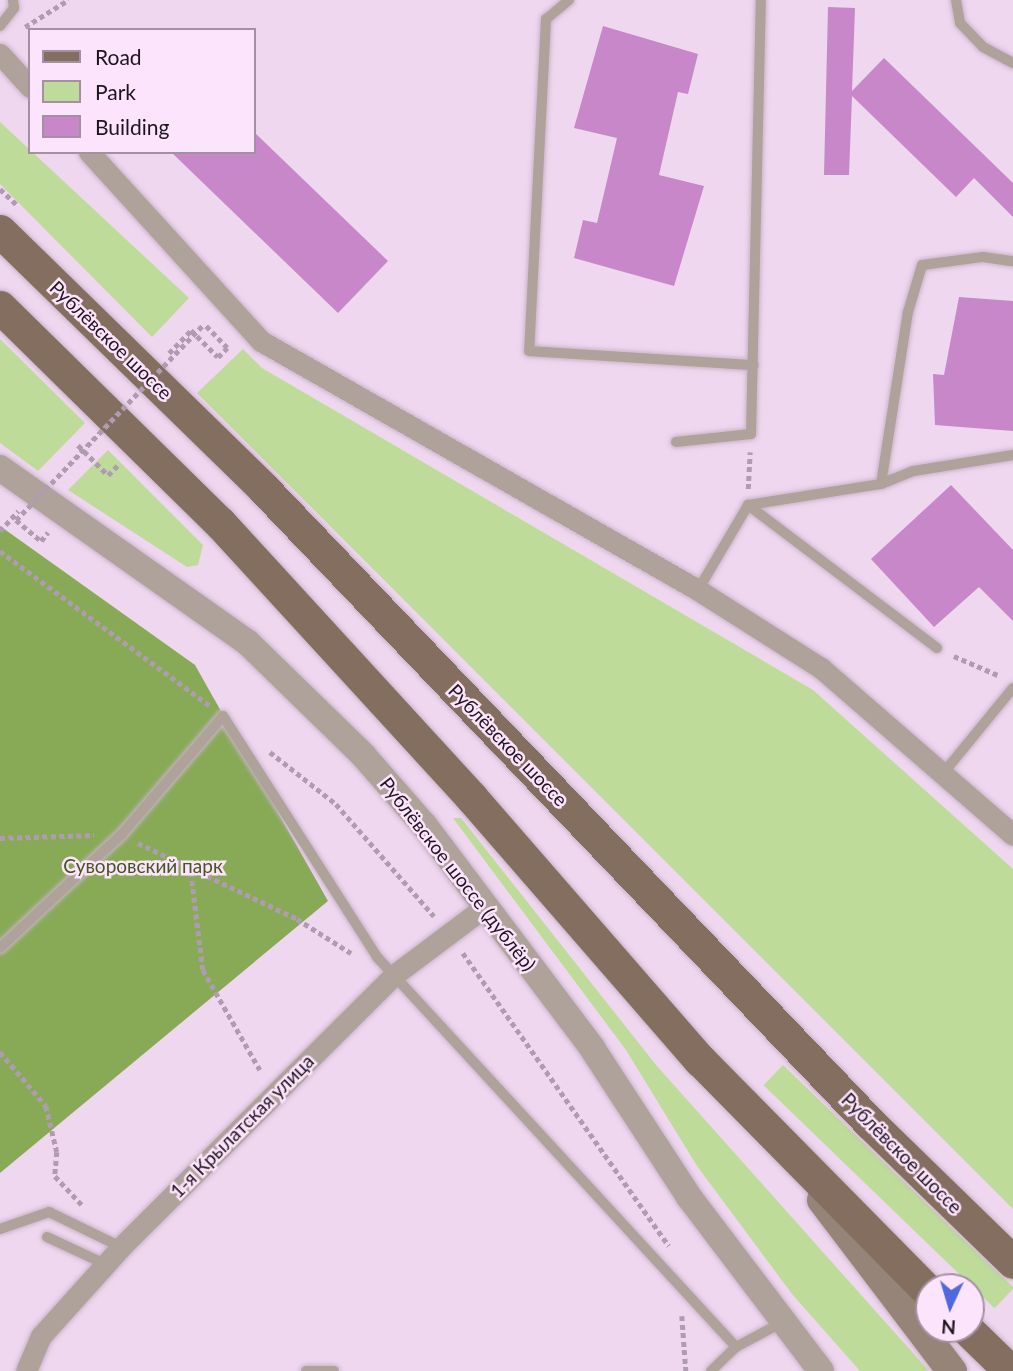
<!DOCTYPE html>
<html>
<head>
<meta charset="utf-8">
<style>
  body { margin:0 }
  #map { position:relative; width:1013px; height:1371px; overflow:hidden; background:#efd7ef; font-family:Lato,sans-serif }
  div>[style] { position:absolute }
  .green>* { inset:0; background:#bedb99; transform-origin:0 0 }
  .forest>* { inset:0; background:#88aa57 }
  .building>* { inset:0; background:#c787c8 }
  .path>* { height:4.5px; margin-top:-2.25px; transform-origin:0; background:repeating-linear-gradient(90deg,#b09cb0 0 5px,transparent 0 8.5px) }
  .roads { filter:drop-shadow(0 0 2px #c9b4c9) drop-shadow(0 0 2px #c9b4c9) }
  .service>* { height:10px; margin:-5px; padding:0 5px; transform-origin:5px; border-radius:5px; background:#aea29a }
  .minor>* { height:21px; margin:-10.5px; padding:0 10.5px; transform-origin:10.5px; border-radius:10.5px; background:#aea29a }
  .tertiary>* { height:26px; margin:-13px; padding:0 13px; transform-origin:13px; border-radius:13px; background:#aea29a }
  .secondary>* { height:30px; margin:-15px; padding:0 15px; transform-origin:15px; border-radius:15px; background:#968478 }
  .primary>* { height:33px; margin:-16.5px; padding:0 16.5px; transform-origin:16.5px; border-radius:16.5px; background:#846e60 }
  .path-bridge>* { height:4.5px; margin-top:-2.25px; transform-origin:0; background:repeating-linear-gradient(90deg,#b09cb0 0 5px,transparent 0 8.5px) }
  span { translate:-50% -50%; white-space:nowrap; text-align:center; line-height:1.15; -webkit-text-stroke:5px #fce4fc; paint-order:stroke }
  .street-label { font-size:19px; color:#1d141d }
  .park-label { font-size:19px; color:#42581e }
  .legend { position:absolute; left:28px; top:28px; width:228px; height:126px; box-sizing:border-box; background:#fce4fc; border:2px solid #a391a3; margin:0; padding:9px 12px; list-style:none; font-size:21px; color:#1d141d }
  .legend li { display:flex; align-items:center; gap:14px; height:35px }
  .legend b { width:35px; border:2px solid #a391a3 }
  .north { position:absolute; left:915px; top:1273px; width:70px; height:70px; box-sizing:border-box; background:#fce4fc; border:2px solid #a391a3; border-radius:50%; rotate:184deg; font-size:19px; font-weight:700; line-height:28px; text-align:center; color:#1d141d }
  .north::after { content:''; display:block; margin:auto; width:24px; height:32px; background:#5068de; clip-path:polygon(50% 0,100% 100%,50% 72%,0 100%) }
</style>
</head>
<body>
<div id="map">
  <div class="green">
    <div style="clip-path:polygon(0 122px,189px 298px,152px 337px,0 184px)"></div>
    <div style="clip-path:polygon(0 339px,85px 423px,38px 471px,0 443px)"></div>
    <div style="clip-path:polygon(243px 349px,262px 368px,813px 690px,1013px 869px,1013px 1209px,197px 393px)"></div>
    <div style="clip-path:polygon(108px 450px,203px 545px,198px 565px,187px 567px,68px 490px)"></div>
    <div style="clip-path:polygon(453px 818px,461px 818px,656px 1065px,929px 1371px,860px 1371px,792px 1294px,697px 1166px,626px 1050px)"></div>
    <div style="left:783px;top:1065px;width:321px;height:28px;rotate:44deg"></div>
  </div>
  <div class="forest">
    <div style="clip-path:polygon(0 526px,195px 665px,328px 901px,0 1173px)"></div>
  </div>
  <div class="building">
    <div style="clip-path:polygon(828px 7px,855px 8px,852px 91px,884px 58px,1013px 183px,1013px 217px,974px 178px,956px 197px,852px 96px,849px 175px,824px 175px)"></div>
    <div style="clip-path:polygon(603px 26px,698px 54px,688px 94px,678px 92px,659px 175px,704px 186px,674px 286px,574px 258px,583px 220px,597px 223px,617px 138px,574px 128px)"></div>
    <div style="clip-path:polygon(254px 132px,388px 261px,338px 313px,171px 152px,254px 152px)"></div>
    <div style="clip-path:polygon(959px 297px,1013px 301px,1013px 431px,935px 425px,933px 374px,944px 375px)"></div>
    <div style="clip-path:polygon(951px 485px,1013px 550px,1013px 621px,979px 587px,934px 627px,871px 559px)"></div>
  </div>
  <div class="path">
    <div style="left:25px;top:27px;width:51px;rotate:-32.1deg"></div>
    <div style="left:0;top:189px;width:23px;rotate:43deg"></div>
    <div style="left:169px;top:353px;width:32px;rotate:-46deg"></div>
    <div style="left:191px;top:330px;width:38px;rotate:45deg"></div>
    <div style="left:218px;top:357px;width:13px;rotate:-45deg"></div>
    <div style="left:227px;top:348px;width:33px;rotate:-134deg"></div>
    <div style="left:78px;top:445px;width:42px;rotate:45deg"></div>
    <div style="left:108px;top:475px;width:16px;rotate:-45deg"></div>
    <div style="left:748px;top:489px;width:37px;rotate:-87deg"></div>
    <div style="left:16px;top:520px;width:33px;rotate:40deg"></div>
    <div style="left:41px;top:541px;width:11px;rotate:-52deg"></div>
    <div style="left:0;top:531px;width:27px;rotate:-48deg"></div>
    <div style="left:0;top:551px;width:261px;rotate:36.4deg"></div>
    <div style="left:954px;top:656px;width:50px;rotate:23.5deg"></div>
    <div style="left:270px;top:752px;width:84px;rotate:38.2deg"></div>
    <div style="left:336px;top:804px;width:149px;rotate:48.8deg"></div>
    <div style="left:0;top:838px;width:94px;rotate:-1.8deg"></div>
    <div style="left:138px;top:843px;width:176px;rotate:25.5deg"></div>
    <div style="left:297px;top:919px;width:64px;rotate:32.2deg"></div>
    <div style="left:191px;top:872px;width:99px;rotate:83deg"></div>
    <div style="left:203px;top:970px;width:115px;rotate:60.3deg"></div>
    <div style="left:463px;top:953px;width:358px;rotate:54.9deg"></div>
    <div style="left:0;top:1052px;width:71px;rotate:49.6deg"></div>
    <div style="left:46px;top:1106px;width:47px;rotate:76.6deg"></div>
    <div style="left:57px;top:1152px;width:24px;rotate:95deg"></div>
    <div style="left:55px;top:1176px;width:42px;rotate:46.9deg"></div>
    <div style="left:682px;top:1316px;width:55px;rotate:85.8deg"></div>
  </div>
  <div class="roads">
    <div class="service">
      <div style="left:569px;top:0;width:30px;rotate:140deg"></div>
      <div style="left:546px;top:19px;width:332px;rotate:92.9deg"></div>
      <div style="left:529px;top:351px;width:225px;rotate:3.6deg"></div>
      <div style="left:956px;top:0;width:23px;rotate:80deg"></div>
      <div style="left:960px;top:23px;width:33px;rotate:46deg"></div>
      <div style="left:983px;top:47px;width:34px;rotate:28deg"></div>
      <div style="left:0;top:26px;width:23px;rotate:-52deg"></div>
      <div style="left:14px;top:8px;width:8px;rotate:-97deg"></div>
      <div style="left:676px;top:442px;width:75px;rotate:-6.1deg"></div>
      <div style="left:751px;top:434px;width:434px;rotate:-88.7deg"></div>
      <div style="left:881px;top:484px;width:174px;rotate:-81.1deg"></div>
      <div style="left:908px;top:312px;width:49px;rotate:-73.4deg"></div>
      <div style="left:922px;top:265px;width:62px;rotate:-7.5deg"></div>
      <div style="left:983px;top:257px;width:30px;rotate:8deg"></div>
      <div style="left:748px;top:505px;width:237px;rotate:37.1deg"></div>
      <div style="left:698px;top:590px;width:99px;rotate:-59.5deg"></div>
      <div style="left:748px;top:505px;width:135px;rotate:-9deg"></div>
      <div style="left:881px;top:484px;width:35px;rotate:-22deg"></div>
      <div style="left:914px;top:471px;width:100px;rotate:-9.2deg"></div>
      <div style="left:945px;top:771px;width:107px;rotate:-50.7deg"></div>
      <div style="left:0;top:948px;width:167px;rotate:-43.1deg"></div>
      <div style="left:122px;top:834px;width:155px;rotate:-49.4deg"></div>
      <div style="left:223px;top:716px;width:286px;rotate:57.4deg"></div>
      <div style="left:377px;top:957px;width:530px;rotate:47.37deg"></div>
      <div style="left:0;top:1229px;width:52px;rotate:-19.1deg"></div>
      <div style="left:49px;top:1212px;width:80px;rotate:25.9deg"></div>
      <div style="left:47px;top:1237px;width:64px;rotate:25deg"></div>
      <div style="left:306px;top:1371px;width:28px"></div>
      <div style="left:711px;top:1371px;width:35px;rotate:-44deg"></div>
      <div style="left:736px;top:1347px;width:51px;rotate:-28.1deg"></div>
    </div>
    <div class="minor">
      <div style="left:0;top:54px;width:45px;rotate:47.7deg"></div>
      <div style="left:89px;top:152px;width:256px;rotate:47.7deg"></div>
      <div style="left:261px;top:341px;width:503px;rotate:29.67deg"></div>
      <div style="left:698px;top:590px;width:146px;rotate:32.4deg"></div>
      <div style="left:821px;top:668px;width:254px;rotate:41deg"></div>
      <div style="left:26px;top:1371px;width:38px;rotate:-67deg"></div>
      <div style="left:41px;top:1336px;width:120px;rotate:-48deg"></div>
      <div style="left:121px;top:1247px;width:385px;rotate:-44.9deg"></div>
      <div style="left:394px;top:975px;width:115px;rotate:-36.9deg"></div>
    </div>
    <div class="tertiary">
      <div style="left:0;top:468px;width:304px;rotate:35.2deg"></div>
      <div style="left:248px;top:643px;width:161px;rotate:44.2deg"></div>
      <div style="left:363px;top:755px;width:94px;rotate:48.9deg"></div>
      <div style="left:425px;top:826px;width:278px;rotate:53deg"></div>
      <div style="left:592px;top:1048px;width:178px;rotate:56.9deg"></div>
      <div style="left:689px;top:1197px;width:218px;rotate:52.8deg"></div>
    </div>
    <div class="secondary">
      <div style="left:822px;top:1200px;width:215px;rotate:52.8deg"></div>
    </div>
    <div class="primary">
      <div style="left:0;top:231px;width:369px;rotate:44.3deg"></div>
      <div style="left:264px;top:489px;width:877px;rotate:46.29deg"></div>
      <div style="left:870px;top:1123px;width:199px;rotate:44.2deg"></div>
      <div style="left:0;top:307px;width:308px;rotate:44.5deg"></div>
      <div style="left:220px;top:523px;width:372px;rotate:47.5deg"></div>
      <div style="left:471px;top:797px;width:349px;rotate:49deg"></div>
      <div style="left:700px;top:1060px;width:326px;rotate:45.4deg"></div>
      <div style="left:967px;top:1329px;width:60px;rotate:44.3deg"></div>
    </div>
  </div>
  <div class="path-bridge">
    <div style="left:16px;top:520px;width:272px;rotate:-46.2deg"></div>
  </div>
  <div class="street-label">
    <span style="left:111px;top:340px;rotate:44deg">Рублёвское шоссе</span>
    <span style="left:508px;top:745px;rotate:46deg">Рублёвское шоссе</span>
    <span style="left:458px;top:874px;rotate:52deg">Рублёвское шоссе (дублёр)</span>
    <span style="left:242px;top:1126px;rotate:-45deg">1-я Крылатская улица</span>
    <span style="left:902px;top:1153px;rotate:45deg">Рублёвское шоссе</span>
  </div>
  <div class="park-label">
    <span style="left:143px;top:866px">Суворовский парк</span>
  </div>
  <ul class="legend">
  <li><b style="height:9px;background:#846e60"></b>Road</li>
  <li><b style="height:19px;background:#bedb99"></b>Park</li>
  <li><b style="height:19px;background:#c787c8"></b>Building</li>
  </ul>
  <div class="north">N</div>
</div>
</body>
</html>
